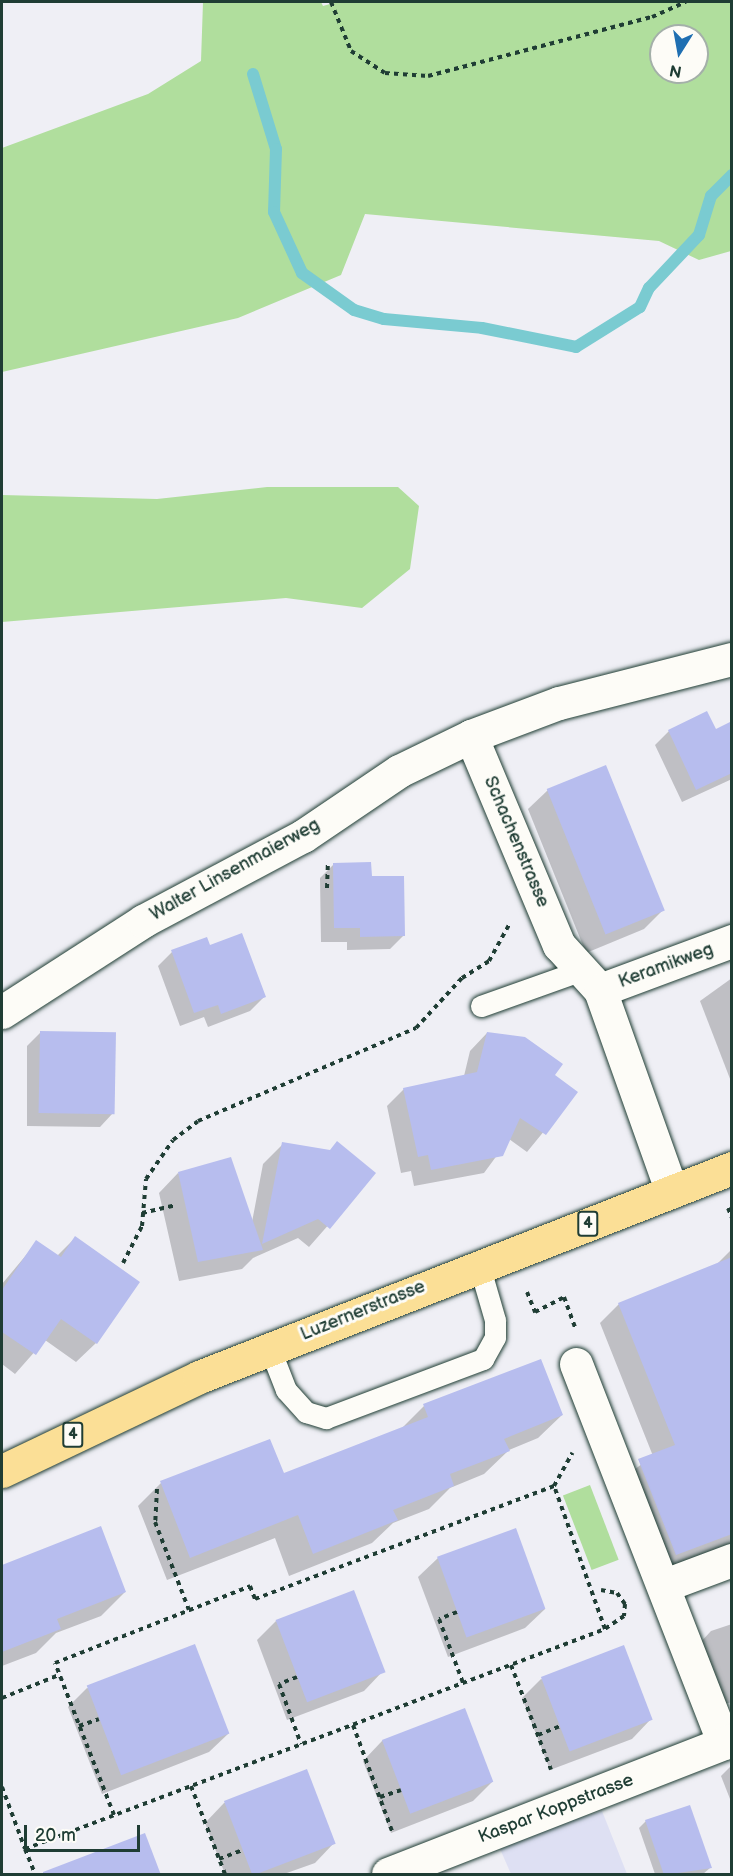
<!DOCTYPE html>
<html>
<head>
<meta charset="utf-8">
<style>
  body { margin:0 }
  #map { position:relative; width:733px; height:1876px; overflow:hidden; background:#efeff5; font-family:"Balsamiq Sans",sans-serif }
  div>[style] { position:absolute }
  .built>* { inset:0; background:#dee0f3 }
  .green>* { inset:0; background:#b0de9d; transform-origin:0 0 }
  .shadow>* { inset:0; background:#0003 }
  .stream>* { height:12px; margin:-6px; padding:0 6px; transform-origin:6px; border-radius:6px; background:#7acbd1 }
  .building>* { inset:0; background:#b7bdee; transform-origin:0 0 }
  .path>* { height:4px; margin-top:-2px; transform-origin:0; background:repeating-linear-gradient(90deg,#1f3d34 0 4.5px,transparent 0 9px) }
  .roads { filter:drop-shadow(0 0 2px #1f3d34) drop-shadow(0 0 2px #1f3d34) }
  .service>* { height:21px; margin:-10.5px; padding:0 10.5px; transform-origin:10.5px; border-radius:10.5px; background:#fdfcf7 }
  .minor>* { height:33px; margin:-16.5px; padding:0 16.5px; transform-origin:16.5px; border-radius:16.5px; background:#fdfcf7 }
  .primary>* { height:33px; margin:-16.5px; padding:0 16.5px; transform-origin:16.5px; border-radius:16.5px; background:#fbdf96 }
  span { translate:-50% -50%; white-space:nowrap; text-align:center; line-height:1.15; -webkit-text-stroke:6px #fdfcf7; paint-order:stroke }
  .shield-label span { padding:2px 4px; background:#fdfcf7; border:2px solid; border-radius:4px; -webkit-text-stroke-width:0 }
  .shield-label { font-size:16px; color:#1f3d34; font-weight:700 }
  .street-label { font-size:18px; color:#1f3d34 }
  .frame { position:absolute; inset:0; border:3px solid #1f3d34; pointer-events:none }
  .north { position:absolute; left:649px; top:24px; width:60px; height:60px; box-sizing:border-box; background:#fdfcf7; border:2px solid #a4b0a9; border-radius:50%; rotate:191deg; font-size:16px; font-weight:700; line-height:24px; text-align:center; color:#1f3d34 }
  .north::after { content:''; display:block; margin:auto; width:21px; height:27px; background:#1f6fb2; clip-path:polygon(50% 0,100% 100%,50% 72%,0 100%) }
  .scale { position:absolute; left:24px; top:1825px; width:116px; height:27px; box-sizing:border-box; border:3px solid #1f3d34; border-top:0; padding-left:8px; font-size:18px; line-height:21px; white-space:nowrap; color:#1f3d34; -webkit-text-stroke:4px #fdfcf7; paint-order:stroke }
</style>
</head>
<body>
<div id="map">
  <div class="built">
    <div style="clip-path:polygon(602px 1811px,627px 1874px,511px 1874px,497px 1842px)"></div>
  </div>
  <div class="green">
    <div style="clip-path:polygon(evenodd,203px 2px,321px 2px,323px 6px,337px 2px,731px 2px,731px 251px,699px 260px,659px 241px,365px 214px,341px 275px,238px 318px,2px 372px,2px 148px,148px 94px,201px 61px,203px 2px,661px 36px,697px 36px,697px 72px,661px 72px,661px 36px)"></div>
    <div style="clip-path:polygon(267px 487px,398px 487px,419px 506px,410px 569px,362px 608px,286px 598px,2px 622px,2px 495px,157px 499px)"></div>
    <div style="left:590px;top:1485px;width:80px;height:29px;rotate:69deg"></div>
  </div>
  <div class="shadow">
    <div style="clip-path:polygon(732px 723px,732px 779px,682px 802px,655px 745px,669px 731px,715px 731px)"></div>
    <div style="clip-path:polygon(548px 790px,663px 910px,644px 929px,586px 953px,528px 809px)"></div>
    <div style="clip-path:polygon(334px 864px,404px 935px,390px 949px,347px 950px,347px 942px,321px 942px,320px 878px)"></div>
    <div style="clip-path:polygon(209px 947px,264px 997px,250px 1011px,208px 1027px,204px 1017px,180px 1026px,158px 966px,172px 952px)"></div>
    <div style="clip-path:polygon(732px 978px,732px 1084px,700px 1001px)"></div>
    <div style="clip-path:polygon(41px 1032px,113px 1113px,100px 1127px,27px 1126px,27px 1046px)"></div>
    <div style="clip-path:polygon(487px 1033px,576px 1092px,527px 1152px,509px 1139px,484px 1173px,414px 1186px,411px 1171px,401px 1173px,387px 1106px,404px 1089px,464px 1076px,470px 1051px)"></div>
    <div style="clip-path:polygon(283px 1144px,374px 1173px,309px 1247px,298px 1238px,253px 1258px,242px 1269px,179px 1281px,159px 1193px,178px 1173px,252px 1222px,263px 1164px)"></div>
    <div style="clip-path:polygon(75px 1238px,96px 1343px,76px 1362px,45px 1340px,15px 1374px,2px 1364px,2px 1284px,37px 1242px,57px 1256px)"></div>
    <div style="clip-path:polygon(732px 1249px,732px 1545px,656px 1574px,620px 1480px,653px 1456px,600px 1323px,619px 1304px,715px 1266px)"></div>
    <div style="clip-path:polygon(424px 1406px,562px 1415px,538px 1438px,509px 1450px,484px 1474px,450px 1488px,429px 1509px,393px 1523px,372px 1543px,289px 1576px,275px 1538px,167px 1580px,138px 1506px,161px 1483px,283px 1475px,400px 1430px)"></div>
    <div style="clip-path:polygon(100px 1528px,125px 1592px,101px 1616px,56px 1633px,36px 1653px,2px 1666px,2px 1566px)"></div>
    <div style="clip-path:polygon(438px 1558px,545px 1609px,525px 1628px,448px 1657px,418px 1577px)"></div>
    <div style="clip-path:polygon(276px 1621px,383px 1671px,364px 1691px,287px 1720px,257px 1640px)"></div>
    <div style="clip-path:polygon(732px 1624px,732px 1702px,718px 1706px,698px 1645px,711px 1631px)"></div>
    <div style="clip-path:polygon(541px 1679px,651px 1719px,632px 1739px,550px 1770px,522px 1698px)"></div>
    <div style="clip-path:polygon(87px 1688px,229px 1733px,209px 1752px,102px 1794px,68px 1707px)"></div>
    <div style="clip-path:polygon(464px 1710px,492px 1782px,473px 1801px,391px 1833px,363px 1761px,382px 1741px)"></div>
    <div style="clip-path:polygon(732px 1765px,732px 1804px,721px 1776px)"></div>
    <div style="clip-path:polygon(306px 1771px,334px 1843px,315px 1863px,284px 1874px,225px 1874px,205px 1823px,224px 1803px)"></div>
    <div style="clip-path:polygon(646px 1821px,710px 1868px,703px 1874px,655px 1874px,639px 1828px)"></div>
  </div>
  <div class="stream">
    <div style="left:253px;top:74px;width:78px;rotate:73deg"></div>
    <div style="left:276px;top:149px;width:63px;rotate:91.8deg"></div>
    <div style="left:274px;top:212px;width:67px;rotate:65.3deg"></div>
    <div style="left:302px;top:273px;width:64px;rotate:35.4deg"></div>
    <div style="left:354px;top:310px;width:31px;rotate:17deg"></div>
    <div style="left:384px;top:319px;width:98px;rotate:5.2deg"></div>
    <div style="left:482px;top:328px;width:96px;rotate:11.4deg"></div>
    <div style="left:576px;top:347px;width:75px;rotate:-32deg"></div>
    <div style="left:640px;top:307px;width:21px;rotate:-65deg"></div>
    <div style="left:649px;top:288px;width:73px;rotate:-46.7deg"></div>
    <div style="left:699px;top:235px;width:41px;rotate:-72.9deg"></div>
    <div style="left:711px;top:196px;width:30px;rotate:-45deg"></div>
  </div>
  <div class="building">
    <div style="clip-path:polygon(707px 711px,716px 729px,732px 721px,732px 773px,696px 790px,668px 730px)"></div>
    <div style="left:606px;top:765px;width:157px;height:64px;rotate:68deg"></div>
    <div style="clip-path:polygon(371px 862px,372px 876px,404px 876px,405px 936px,360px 937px,360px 928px,334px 928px,333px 863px)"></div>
    <div style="clip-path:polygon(242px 933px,266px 997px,221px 1014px,218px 1005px,194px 1013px,171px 950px,207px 937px,210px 945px)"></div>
    <div style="left:40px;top:1031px;width:76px;height:82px;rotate:1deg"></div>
    <div style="clip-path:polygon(487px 1032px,525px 1037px,563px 1064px,555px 1075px,578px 1092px,546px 1135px,520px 1118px,503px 1156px,431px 1170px,428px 1155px,418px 1157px,403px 1088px,477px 1072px)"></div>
    <div style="clip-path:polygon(337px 1141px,376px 1173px,330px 1229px,318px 1219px,262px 1244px,282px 1142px,330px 1150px)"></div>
    <div style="clip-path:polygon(231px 1157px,263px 1250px,198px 1262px,178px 1172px)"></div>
    <div style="clip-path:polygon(75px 1236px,140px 1282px,97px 1344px,61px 1319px,36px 1355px,2px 1332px,2px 1290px,36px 1240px,61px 1257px)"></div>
    <div style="clip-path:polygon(732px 1257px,732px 1534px,676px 1555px,638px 1459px,675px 1445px,618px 1303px)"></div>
    <div style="clip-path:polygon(541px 1359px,563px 1415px,504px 1439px,510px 1451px,450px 1474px,454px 1486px,393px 1510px,398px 1520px,313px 1554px,298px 1515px,190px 1558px,160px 1481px,270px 1439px,284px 1473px,428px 1417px,423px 1404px)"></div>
    <div style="clip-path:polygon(101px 1526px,126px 1592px,57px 1619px,61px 1629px,2px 1652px,2px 1565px)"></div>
    <div style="left:516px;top:1528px;width:86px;height:84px;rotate:70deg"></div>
    <div style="left:354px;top:1590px;width:88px;height:84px;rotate:69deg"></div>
    <div style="left:195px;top:1644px;width:96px;height:116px;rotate:69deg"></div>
    <div style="left:624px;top:1645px;width:80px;height:89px;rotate:69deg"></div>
    <div style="left:465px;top:1708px;width:79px;height:89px;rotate:69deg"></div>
    <div style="left:307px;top:1769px;width:80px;height:89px;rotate:69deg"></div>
    <div style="clip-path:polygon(690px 1805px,712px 1868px,664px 1875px,645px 1820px)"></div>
    <div style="clip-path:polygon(145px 1833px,161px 1875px,43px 1875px,43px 1872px)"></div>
  </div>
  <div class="path">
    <div style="left:331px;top:2px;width:53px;rotate:67.8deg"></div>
    <div style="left:351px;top:51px;width:40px;rotate:32.9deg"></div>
    <div style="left:385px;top:73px;width:43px;rotate:4deg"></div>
    <div style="left:428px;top:76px;width:232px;rotate:-14.8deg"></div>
    <div style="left:652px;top:17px;width:37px;rotate:-24deg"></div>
    <div style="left:327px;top:888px;width:24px;rotate:-88deg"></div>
    <div style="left:728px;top:1208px;width:11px;rotate:68deg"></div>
    <div style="left:142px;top:1213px;width:32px;rotate:-13deg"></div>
    <div style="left:123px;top:1263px;width:42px;rotate:-62.8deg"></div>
    <div style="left:142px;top:1226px;width:47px;rotate:-85.1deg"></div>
    <div style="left:146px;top:1179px;width:47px;rotate:-55.3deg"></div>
    <div style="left:173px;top:1140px;width:31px;rotate:-37deg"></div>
    <div style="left:198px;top:1121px;width:237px;rotate:-23.1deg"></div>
    <div style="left:416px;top:1028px;width:68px;rotate:-47.4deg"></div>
    <div style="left:462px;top:978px;width:32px;rotate:-32deg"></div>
    <div style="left:489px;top:961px;width:43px;rotate:-61.1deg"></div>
    <div style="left:527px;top:1292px;width:22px;rotate:68deg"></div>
    <div style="left:535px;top:1312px;width:33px;rotate:-27deg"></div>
    <div style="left:564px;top:1297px;width:33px;rotate:70deg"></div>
    <div style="left:157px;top:1489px;width:33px;rotate:93deg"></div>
    <div style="left:155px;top:1522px;width:94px;rotate:68.9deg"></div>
    <div style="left:601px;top:1590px;width:16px;rotate:11deg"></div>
    <div style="left:617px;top:1593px;width:14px;rotate:54deg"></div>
    <div style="left:625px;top:1604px;width:12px;rotate:95deg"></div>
    <div style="left:624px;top:1616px;width:23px;rotate:146deg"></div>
    <div style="left:457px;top:1612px;width:19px;rotate:159deg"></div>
    <div style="left:439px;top:1619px;width:68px;rotate:69.4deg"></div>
    <div style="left:511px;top:1665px;width:112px;rotate:69.1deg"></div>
    <div style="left:297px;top:1677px;width:19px;rotate:159deg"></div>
    <div style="left:279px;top:1684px;width:64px;rotate:69.9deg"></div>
    <div style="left:2px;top:1698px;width:61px;rotate:-22deg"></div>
    <div style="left:353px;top:1725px;width:116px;rotate:69.8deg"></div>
    <div style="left:79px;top:1726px;width:21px;rotate:-19deg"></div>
    <div style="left:538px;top:1735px;width:24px;rotate:-22deg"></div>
    <div style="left:191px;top:1786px;width:94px;rotate:68.9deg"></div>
    <div style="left:2px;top:1787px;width:66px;rotate:69.6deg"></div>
    <div style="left:25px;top:1849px;width:620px;rotate:-20.77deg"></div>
    <div style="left:605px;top:1629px;width:152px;rotate:-109.6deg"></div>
    <div style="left:380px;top:1797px;width:22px;rotate:-18deg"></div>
    <div style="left:114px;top:1815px;width:163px;rotate:-111.2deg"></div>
    <div style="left:55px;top:1663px;width:210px;rotate:-21.5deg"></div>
    <div style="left:250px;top:1586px;width:14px;rotate:69deg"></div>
    <div style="left:255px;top:1599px;width:320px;rotate:-20.7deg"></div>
    <div style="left:554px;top:1486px;width:38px;rotate:-61deg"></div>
    <div style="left:25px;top:1849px;width:27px;rotate:68deg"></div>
    <div style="left:219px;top:1859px;width:25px;rotate:-21deg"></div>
  </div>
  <div class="roads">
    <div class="service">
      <div style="left:481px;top:1006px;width:107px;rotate:-19.6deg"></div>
      <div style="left:270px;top:1349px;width:44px;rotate:68.7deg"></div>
      <div style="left:286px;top:1390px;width:30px;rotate:48deg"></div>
      <div style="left:306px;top:1412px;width:21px;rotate:17deg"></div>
      <div style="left:326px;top:1418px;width:168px;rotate:-20.6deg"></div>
      <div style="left:483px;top:1359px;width:25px;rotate:-61deg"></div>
      <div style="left:495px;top:1337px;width:17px;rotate:-90deg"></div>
      <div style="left:495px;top:1320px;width:57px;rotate:-106.2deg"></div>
    </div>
    <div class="minor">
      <div style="left:471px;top:736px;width:227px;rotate:67.2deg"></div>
      <div style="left:559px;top:945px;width:61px;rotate:47.7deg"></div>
      <div style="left:600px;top:990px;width:214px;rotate:70.4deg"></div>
      <div style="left:600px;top:990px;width:141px;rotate:-20.4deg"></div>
      <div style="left:2px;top:1012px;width:168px;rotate:-32.8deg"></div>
      <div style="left:143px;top:921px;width:181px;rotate:-28deg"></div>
      <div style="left:303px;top:836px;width:116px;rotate:-34.1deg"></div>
      <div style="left:399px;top:771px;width:80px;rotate:-25.9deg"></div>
      <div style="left:471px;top:736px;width:94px;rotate:-20.6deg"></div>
      <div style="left:559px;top:703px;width:179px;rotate:-14.3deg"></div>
      <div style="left:576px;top:1364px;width:407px;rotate:68.7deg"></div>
      <div style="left:665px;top:1585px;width:72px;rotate:-20.5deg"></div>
      <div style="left:388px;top:1874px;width:369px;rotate:-21.3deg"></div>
    </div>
    <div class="primary">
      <div style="left:2px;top:1471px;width:218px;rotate:-25.5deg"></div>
      <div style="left:199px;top:1377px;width:573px;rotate:-21.41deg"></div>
    </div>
  </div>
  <div class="shield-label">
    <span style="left:588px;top:1224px">4</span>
    <span style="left:73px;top:1435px">4</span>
  </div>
  <div class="street-label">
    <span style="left:516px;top:842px;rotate:67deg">Schachenstrasse</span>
    <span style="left:235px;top:870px;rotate:-29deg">Walter Linsenmaierweg</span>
    <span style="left:666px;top:966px;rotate:-20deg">Keramikweg</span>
    <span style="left:363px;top:1311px;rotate:-22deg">Luzernerstrasse</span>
    <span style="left:556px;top:1809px;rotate:-21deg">Kaspar Koppstrasse</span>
  </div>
  <div class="frame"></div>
  <div class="north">N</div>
  <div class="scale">20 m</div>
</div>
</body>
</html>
